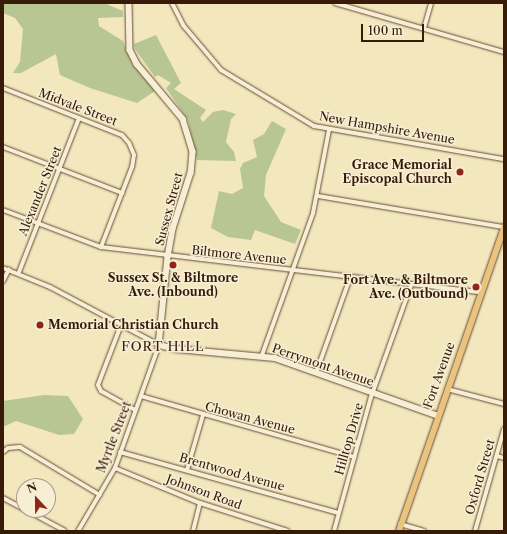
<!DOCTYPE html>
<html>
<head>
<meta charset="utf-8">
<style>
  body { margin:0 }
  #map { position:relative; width:507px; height:534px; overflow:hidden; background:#f3e7be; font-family:"Libre Caslon Text",serif }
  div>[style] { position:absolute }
  .green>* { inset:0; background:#b8c694 }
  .roads { filter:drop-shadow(0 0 1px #664d36) drop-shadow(0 0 1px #664d36) }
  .street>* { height:4px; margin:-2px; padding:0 2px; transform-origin:2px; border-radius:2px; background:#f7efd5 }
  .secondary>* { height:5.5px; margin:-2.75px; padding:0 2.75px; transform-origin:2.75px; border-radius:2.75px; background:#f7efd5 }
  .primary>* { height:6px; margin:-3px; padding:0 3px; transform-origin:3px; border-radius:3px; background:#eac47f }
  .dots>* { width:11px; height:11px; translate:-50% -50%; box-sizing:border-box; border:2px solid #f7efd5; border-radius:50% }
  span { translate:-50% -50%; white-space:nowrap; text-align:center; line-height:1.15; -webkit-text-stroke:3px #f7efd5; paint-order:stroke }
  .street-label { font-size:12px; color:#371a08 }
  .poi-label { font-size:12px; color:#371a08; font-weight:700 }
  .right { translate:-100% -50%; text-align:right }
  .left { translate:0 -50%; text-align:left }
  .neighbourhood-label { font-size:13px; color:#371a08; letter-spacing:1px }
  .frame { position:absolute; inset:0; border:4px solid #371a08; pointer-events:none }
  .north { position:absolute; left:16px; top:478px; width:40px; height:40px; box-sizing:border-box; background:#f7efd5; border:1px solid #aa9a83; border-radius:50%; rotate:338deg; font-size:11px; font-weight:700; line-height:16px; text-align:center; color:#371a08 }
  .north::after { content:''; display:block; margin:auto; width:14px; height:18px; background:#8f2418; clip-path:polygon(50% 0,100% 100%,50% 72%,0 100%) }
  .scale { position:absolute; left:361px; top:24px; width:63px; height:18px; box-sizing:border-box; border:2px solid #371a08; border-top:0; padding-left:5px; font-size:12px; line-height:14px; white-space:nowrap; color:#371a08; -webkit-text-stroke:3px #f7efd5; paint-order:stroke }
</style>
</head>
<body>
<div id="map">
  <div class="green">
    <div style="clip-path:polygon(3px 3px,104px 3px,123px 11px,123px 17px,98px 18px,99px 26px,123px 41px,132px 64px,155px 91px,137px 103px,90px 88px,60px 75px,56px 54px,21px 73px,13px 73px,20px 62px,23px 29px,15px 18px,3px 13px)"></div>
    <div style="clip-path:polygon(156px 35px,181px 83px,174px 89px,206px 110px,200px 118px,203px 122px,213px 112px,223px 110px,236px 114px,231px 119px,226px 142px,234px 152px,236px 161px,197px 160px,188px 120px,166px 88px,171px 83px,158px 75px,155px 77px,135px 49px,134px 44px)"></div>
    <div style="clip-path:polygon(272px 121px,286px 129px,266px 175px,264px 196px,281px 222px,301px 230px,295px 244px,255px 230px,251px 240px,228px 237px,211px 228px,219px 191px,232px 194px,243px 188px,240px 169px,243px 163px,257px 157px,253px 140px,264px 134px)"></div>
    <div style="clip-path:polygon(44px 395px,68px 396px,83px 419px,74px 434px,59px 435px,16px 421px,3px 427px,3px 401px)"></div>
  </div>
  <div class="roads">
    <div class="street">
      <div style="left:172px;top:3px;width:25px;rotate:63deg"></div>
      <div style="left:183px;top:25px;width:59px;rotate:49.8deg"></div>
      <div style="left:221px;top:70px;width:109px;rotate:31.1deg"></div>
      <div style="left:314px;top:126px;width:193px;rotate:9.9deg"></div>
      <div style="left:335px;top:3px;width:176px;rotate:16.2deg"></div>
      <div style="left:424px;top:28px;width:26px;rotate:-74deg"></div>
      <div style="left:3px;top:88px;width:128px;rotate:21.6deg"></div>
      <div style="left:122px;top:135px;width:11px;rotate:49deg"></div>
      <div style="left:129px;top:143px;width:13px;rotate:67deg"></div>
      <div style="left:134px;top:155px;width:12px;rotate:99deg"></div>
      <div style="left:132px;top:167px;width:86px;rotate:111.2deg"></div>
      <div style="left:3px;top:147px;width:128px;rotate:21.1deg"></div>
      <div style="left:318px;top:196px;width:189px;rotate:9.5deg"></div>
      <div style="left:3px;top:210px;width:105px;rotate:20.7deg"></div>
      <div style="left:101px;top:247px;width:382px;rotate:6.8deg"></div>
      <div style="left:3px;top:268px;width:51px;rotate:22deg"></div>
      <div style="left:50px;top:287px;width:123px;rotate:28deg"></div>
      <div style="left:159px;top:345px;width:131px;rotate:109.7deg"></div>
      <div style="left:115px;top:468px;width:73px;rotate:120.4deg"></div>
      <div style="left:19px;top:272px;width:165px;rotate:-68.7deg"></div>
      <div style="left:3px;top:281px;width:13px;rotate:-63deg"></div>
      <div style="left:121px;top:325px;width:64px;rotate:111deg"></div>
      <div style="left:98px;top:385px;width:7px;rotate:63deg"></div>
      <div style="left:101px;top:391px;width:39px;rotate:29deg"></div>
      <div style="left:262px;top:355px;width:151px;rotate:-70.2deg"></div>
      <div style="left:313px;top:213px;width:85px;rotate:-79.1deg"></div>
      <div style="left:316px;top:373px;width:101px;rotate:-70.3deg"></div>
      <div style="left:447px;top:389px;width:59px;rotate:14.7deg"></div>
      <div style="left:141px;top:396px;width:222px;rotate:16deg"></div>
      <div style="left:3px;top:452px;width:6px;rotate:-39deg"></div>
      <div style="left:8px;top:448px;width:12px;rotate:-5deg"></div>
      <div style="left:20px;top:447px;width:93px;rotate:31deg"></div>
      <div style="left:120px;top:452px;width:226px;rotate:15.6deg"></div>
      <div style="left:497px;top:456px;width:7px;rotate:16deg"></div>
      <div style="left:115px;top:468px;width:92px;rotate:22.4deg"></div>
      <div style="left:200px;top:503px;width:92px;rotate:17.7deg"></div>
      <div style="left:187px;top:470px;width:57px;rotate:-73.8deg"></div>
      <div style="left:3px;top:498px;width:24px;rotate:28deg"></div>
      <div style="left:26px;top:510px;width:44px;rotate:28.3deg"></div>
      <div style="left:400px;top:524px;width:25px;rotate:16deg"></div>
      <div style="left:193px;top:531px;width:29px;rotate:-76deg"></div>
      <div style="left:334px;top:531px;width:139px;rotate:-74.6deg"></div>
      <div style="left:371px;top:397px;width:119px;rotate:-70.3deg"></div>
      <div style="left:475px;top:531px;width:106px;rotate:-74.1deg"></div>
    </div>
    <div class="secondary">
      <div style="left:129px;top:3px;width:47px;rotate:88.8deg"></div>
      <div style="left:130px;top:50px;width:16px;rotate:63deg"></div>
      <div style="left:137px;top:64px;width:72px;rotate:50.1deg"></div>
      <div style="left:183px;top:119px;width:34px;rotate:73deg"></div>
      <div style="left:193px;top:152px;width:21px;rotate:95deg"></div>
      <div style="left:191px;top:173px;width:59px;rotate:107.8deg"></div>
      <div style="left:173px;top:229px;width:28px;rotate:100deg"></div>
      <div style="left:168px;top:257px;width:88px;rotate:95.8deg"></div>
      <div style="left:159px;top:345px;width:18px;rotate:13deg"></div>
      <div style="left:177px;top:349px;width:98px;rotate:5.2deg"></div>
      <div style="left:275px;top:358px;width:171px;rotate:19.5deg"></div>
    </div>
    <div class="primary">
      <div style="left:399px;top:531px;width:322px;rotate:-70.9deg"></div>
    </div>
  </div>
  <div class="dots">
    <div style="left:460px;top:172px;background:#8f2418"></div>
    <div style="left:173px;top:265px;background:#8f2418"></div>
    <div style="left:476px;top:287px;background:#8f2418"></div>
    <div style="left:40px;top:325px;background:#8f2418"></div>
  </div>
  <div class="street-label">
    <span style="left:78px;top:107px;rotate:21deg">Midvale Street</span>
    <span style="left:387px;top:128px;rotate:10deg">New Hampshire Avenue</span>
    <span style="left:40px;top:191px;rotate:-68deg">Alexander Street</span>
    <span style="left:169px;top:209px;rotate:-75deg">Sussex Street</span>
    <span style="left:239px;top:255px;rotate:6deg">Biltmore Avenue</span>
    <span style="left:323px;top:365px;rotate:19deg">Perrymont Avenue</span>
    <span style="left:439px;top:375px;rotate:-70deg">Fort Avenue</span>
    <span style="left:250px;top:418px;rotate:15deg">Chowan Avenue</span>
    <span style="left:114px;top:437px;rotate:-69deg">Myrtle Street</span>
    <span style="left:349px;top:439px;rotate:-74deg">Hilltop Drive</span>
    <span style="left:232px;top:472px;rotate:16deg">Brentwood Avenue</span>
    <span style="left:480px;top:477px;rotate:-74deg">Oxford Street</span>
    <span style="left:204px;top:492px;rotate:20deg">Johnson Road</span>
  </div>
  <div class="poi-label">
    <span class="right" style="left:452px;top:172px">Grace Memorial<br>Episcopal Church</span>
    <span style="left:173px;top:285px">Sussex St. &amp; Biltmore<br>Ave. (Inbound)</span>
    <span class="right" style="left:468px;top:287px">Fort Ave. &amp; Biltmore<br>Ave. (Outbound)</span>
    <span class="left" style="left:48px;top:325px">Memorial Christian Church</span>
  </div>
  <div class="neighbourhood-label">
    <span style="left:163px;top:346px">FORT HILL</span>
  </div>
  <div class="frame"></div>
  <div class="north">N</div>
  <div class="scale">100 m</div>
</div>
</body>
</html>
